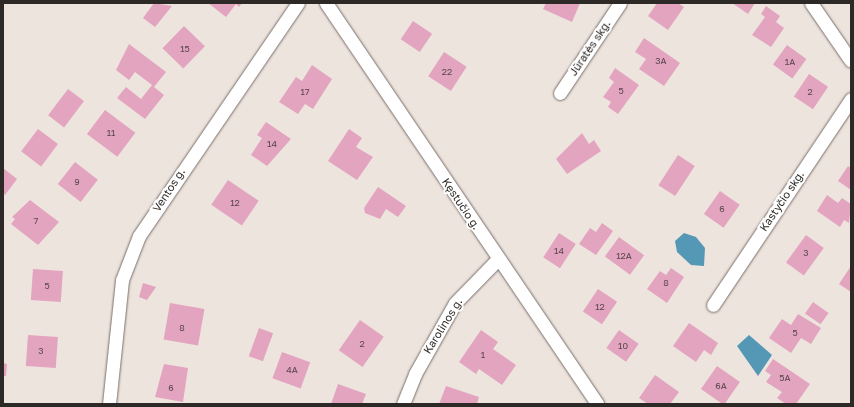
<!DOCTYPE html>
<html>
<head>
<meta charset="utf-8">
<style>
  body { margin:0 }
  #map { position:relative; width:854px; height:407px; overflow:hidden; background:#eee4de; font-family:"Golos Text",sans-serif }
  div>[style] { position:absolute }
  .water>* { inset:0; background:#5498b5 }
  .building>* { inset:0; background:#e3a4bf; transform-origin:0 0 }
  .roads { filter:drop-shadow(0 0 1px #786f6b) drop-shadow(0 0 1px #786f6b) }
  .minor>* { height:13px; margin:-6.5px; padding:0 6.5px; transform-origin:6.5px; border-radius:6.5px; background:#fff }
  span { translate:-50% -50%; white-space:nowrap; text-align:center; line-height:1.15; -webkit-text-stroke:4px #fff; paint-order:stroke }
  .number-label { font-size:9px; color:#5a484d }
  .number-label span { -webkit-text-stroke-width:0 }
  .street-label { font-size:11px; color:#2d2927 }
  .frame { position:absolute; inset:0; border:4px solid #2d2927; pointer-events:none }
</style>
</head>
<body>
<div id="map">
  <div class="water">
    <div style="clip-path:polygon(684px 233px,696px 237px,705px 248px,704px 266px,691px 265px,677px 252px,675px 241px)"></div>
    <div style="clip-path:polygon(749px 335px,772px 355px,758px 376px,737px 346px)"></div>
  </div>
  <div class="building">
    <div style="clip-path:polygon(154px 3px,172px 6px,155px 27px,143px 18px)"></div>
    <div style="clip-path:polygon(208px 3px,242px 3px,239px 7px,236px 4px,226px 17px)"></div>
    <div style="clip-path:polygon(546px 3px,580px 3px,572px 22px,543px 9px)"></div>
    <div style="clip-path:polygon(657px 3px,678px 3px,684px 7px,668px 30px,648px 16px)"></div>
    <div style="clip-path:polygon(732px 3px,755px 3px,748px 14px)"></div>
    <div style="clip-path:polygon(766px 6px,780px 16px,776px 22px,784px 28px,771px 47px,752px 35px,765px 17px,761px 14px)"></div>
    <div style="left:413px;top:21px;width:23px;height:22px;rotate:34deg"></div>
    <div style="left:184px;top:26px;width:29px;height:31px;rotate:44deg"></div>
    <div style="clip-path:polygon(644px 38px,680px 63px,664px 86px,639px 69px,646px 59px,635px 52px)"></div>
    <div style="clip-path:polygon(129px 44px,166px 72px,154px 87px,164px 95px,145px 119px,117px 98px,126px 87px,141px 99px,152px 85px,135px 72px,129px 80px,116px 70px)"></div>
    <div style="left:787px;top:45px;width:24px;height:24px;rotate:36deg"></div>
    <div style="left:444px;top:52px;width:27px;height:29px;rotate:33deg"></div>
    <div style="clip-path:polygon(312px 65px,332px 79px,313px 109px,305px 104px,298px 114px,279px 102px,296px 77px,302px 81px)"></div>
    <div style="clip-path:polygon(615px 68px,639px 85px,618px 114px,608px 107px,611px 102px,603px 97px,614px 82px,609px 78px)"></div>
    <div style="left:809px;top:74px;width:23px;height:27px;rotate:34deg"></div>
    <div style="left:68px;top:89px;width:20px;height:33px;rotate:37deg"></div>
    <div style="left:105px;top:110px;width:38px;height:30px;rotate:37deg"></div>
    <div style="clip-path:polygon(266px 122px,291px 139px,267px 166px,251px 155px,262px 138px,257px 135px)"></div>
    <div style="left:38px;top:129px;width:25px;height:28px;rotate:37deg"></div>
    <div style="clip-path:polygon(349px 129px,362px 138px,356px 147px,373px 157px,357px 180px,328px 161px)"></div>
    <div style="clip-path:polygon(582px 133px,589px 144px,594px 140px,601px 151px,567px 174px,556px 159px)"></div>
    <div style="left:678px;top:155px;width:20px;height:36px;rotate:33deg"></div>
    <div style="left:75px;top:162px;width:29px;height:28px;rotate:38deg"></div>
    <div style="clip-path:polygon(848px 166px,851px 168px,851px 190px,838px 181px)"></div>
    <div style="clip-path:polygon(3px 168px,17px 179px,5px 195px,3px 193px)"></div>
    <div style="left:228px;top:180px;width:37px;height:30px;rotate:34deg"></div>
    <div style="clip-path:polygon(378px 187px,406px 206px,398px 217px,386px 209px,380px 219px,365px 213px,364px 208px)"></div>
    <div style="left:720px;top:191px;width:24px;height:28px;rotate:35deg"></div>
    <div style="clip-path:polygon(827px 195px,838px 203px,842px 198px,851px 204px,849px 223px,844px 220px,840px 227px,817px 211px)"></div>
    <div style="clip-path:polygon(30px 200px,59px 222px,38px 245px,11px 224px,15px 219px,12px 217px)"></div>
    <div style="clip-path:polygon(602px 223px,613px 231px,596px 255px,579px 244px,590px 228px,596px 232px)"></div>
    <div style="left:559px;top:233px;width:20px;height:29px;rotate:33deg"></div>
    <div style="left:806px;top:235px;width:22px;height:34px;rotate:36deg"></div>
    <div style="left:619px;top:237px;width:31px;height:24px;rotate:36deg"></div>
    <div style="clip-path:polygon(851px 266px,851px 292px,839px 284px)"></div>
    <div style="clip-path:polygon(671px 268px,684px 277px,667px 303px,647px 289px,660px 271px,666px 275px)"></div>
    <div style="left:33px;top:269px;width:30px;height:31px;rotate:4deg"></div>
    <div style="clip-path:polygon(143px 283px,156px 287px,147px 300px,139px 297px)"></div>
    <div style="left:598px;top:289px;width:23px;height:27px;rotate:34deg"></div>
    <div style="left:813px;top:302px;width:19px;height:14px;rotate:35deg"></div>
    <div style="left:170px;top:303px;width:35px;height:37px;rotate:10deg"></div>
    <div style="clip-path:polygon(798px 314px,821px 328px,811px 344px,801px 338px,791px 353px,769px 338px,782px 319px,791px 325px)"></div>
    <div style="left:360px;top:320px;width:29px;height:37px;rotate:35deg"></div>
    <div style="clip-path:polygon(689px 323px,718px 343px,711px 355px,704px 350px,696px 362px,673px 346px)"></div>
    <div style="left:259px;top:328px;width:15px;height:30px;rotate:20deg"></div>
    <div style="clip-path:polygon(481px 330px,498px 342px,493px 349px,516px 365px,502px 385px,479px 369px,476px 374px,459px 362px)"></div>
    <div style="left:619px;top:330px;width:24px;height:22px;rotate:35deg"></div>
    <div style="left:28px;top:335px;width:30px;height:31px;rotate:4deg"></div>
    <div style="left:282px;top:352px;width:30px;height:28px;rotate:20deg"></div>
    <div style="clip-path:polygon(773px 359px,810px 384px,796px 404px,786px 404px,777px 398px,782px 392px,766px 382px,771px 375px,765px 371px)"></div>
    <div style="clip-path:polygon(3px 363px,7px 364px,6px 376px,3px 376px)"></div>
    <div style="clip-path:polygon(164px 364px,188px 368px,183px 402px,155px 397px)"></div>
    <div style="left:717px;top:366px;width:28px;height:28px;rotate:35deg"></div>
    <div style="clip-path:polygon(655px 375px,679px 392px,670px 404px,648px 404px,639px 398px)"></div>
    <div style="clip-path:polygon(338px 384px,366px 394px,362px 404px,331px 404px)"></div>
    <div style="clip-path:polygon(446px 386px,479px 397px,477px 404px,439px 404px)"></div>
  </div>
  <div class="roads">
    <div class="minor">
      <div style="left:326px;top:3px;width:484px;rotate:55.9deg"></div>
      <div style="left:811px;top:3px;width:70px;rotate:55.4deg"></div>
      <div style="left:560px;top:93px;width:108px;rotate:-56.3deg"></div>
      <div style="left:713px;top:305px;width:248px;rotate:-56.2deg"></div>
      <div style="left:109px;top:404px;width:125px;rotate:-84deg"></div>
      <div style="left:122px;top:280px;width:47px;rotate:-68.9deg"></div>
      <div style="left:139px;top:236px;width:282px;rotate:-55.7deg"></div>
      <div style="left:403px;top:404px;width:32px;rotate:-68deg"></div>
      <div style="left:415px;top:374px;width:81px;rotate:-60.6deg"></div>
      <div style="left:455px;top:303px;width:62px;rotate:-45.7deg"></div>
    </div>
  </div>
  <div class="number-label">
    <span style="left:185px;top:49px">15</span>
    <span style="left:661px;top:61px">3A</span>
    <span style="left:790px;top:62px">1A</span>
    <span style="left:447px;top:72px">22</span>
    <span style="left:621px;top:91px">5</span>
    <span style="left:305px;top:92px">17</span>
    <span style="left:810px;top:92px">2</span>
    <span style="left:111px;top:133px">11</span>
    <span style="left:272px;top:144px">14</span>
    <span style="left:77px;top:182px">9</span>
    <span style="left:235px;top:203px">12</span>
    <span style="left:722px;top:209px">6</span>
    <span style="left:36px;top:221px">7</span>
    <span style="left:559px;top:251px">14</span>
    <span style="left:806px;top:253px">3</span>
    <span style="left:624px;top:256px">12A</span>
    <span style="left:666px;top:283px">8</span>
    <span style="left:47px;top:286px">5</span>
    <span style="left:600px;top:307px">12</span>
    <span style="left:182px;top:328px">8</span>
    <span style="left:795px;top:333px">5</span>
    <span style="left:362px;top:344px">2</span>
    <span style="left:623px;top:346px">10</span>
    <span style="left:41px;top:351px">3</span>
    <span style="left:483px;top:355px">1</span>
    <span style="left:292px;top:370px">4A</span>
    <span style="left:785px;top:378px">5A</span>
    <span style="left:721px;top:386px">6A</span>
    <span style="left:171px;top:388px">6</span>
  </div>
  <div class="street-label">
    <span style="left:590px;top:48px;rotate:-56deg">Jūratės skg.</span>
    <span style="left:169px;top:190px;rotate:-57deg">Ventos g.</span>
    <span style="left:782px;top:201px;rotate:-56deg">Kastyčio skg.</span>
    <span style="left:461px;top:204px;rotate:56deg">Kęstučio g.</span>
    <span style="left:443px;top:326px;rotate:-58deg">Karolinos g.</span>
  </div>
  <div class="frame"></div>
</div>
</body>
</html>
